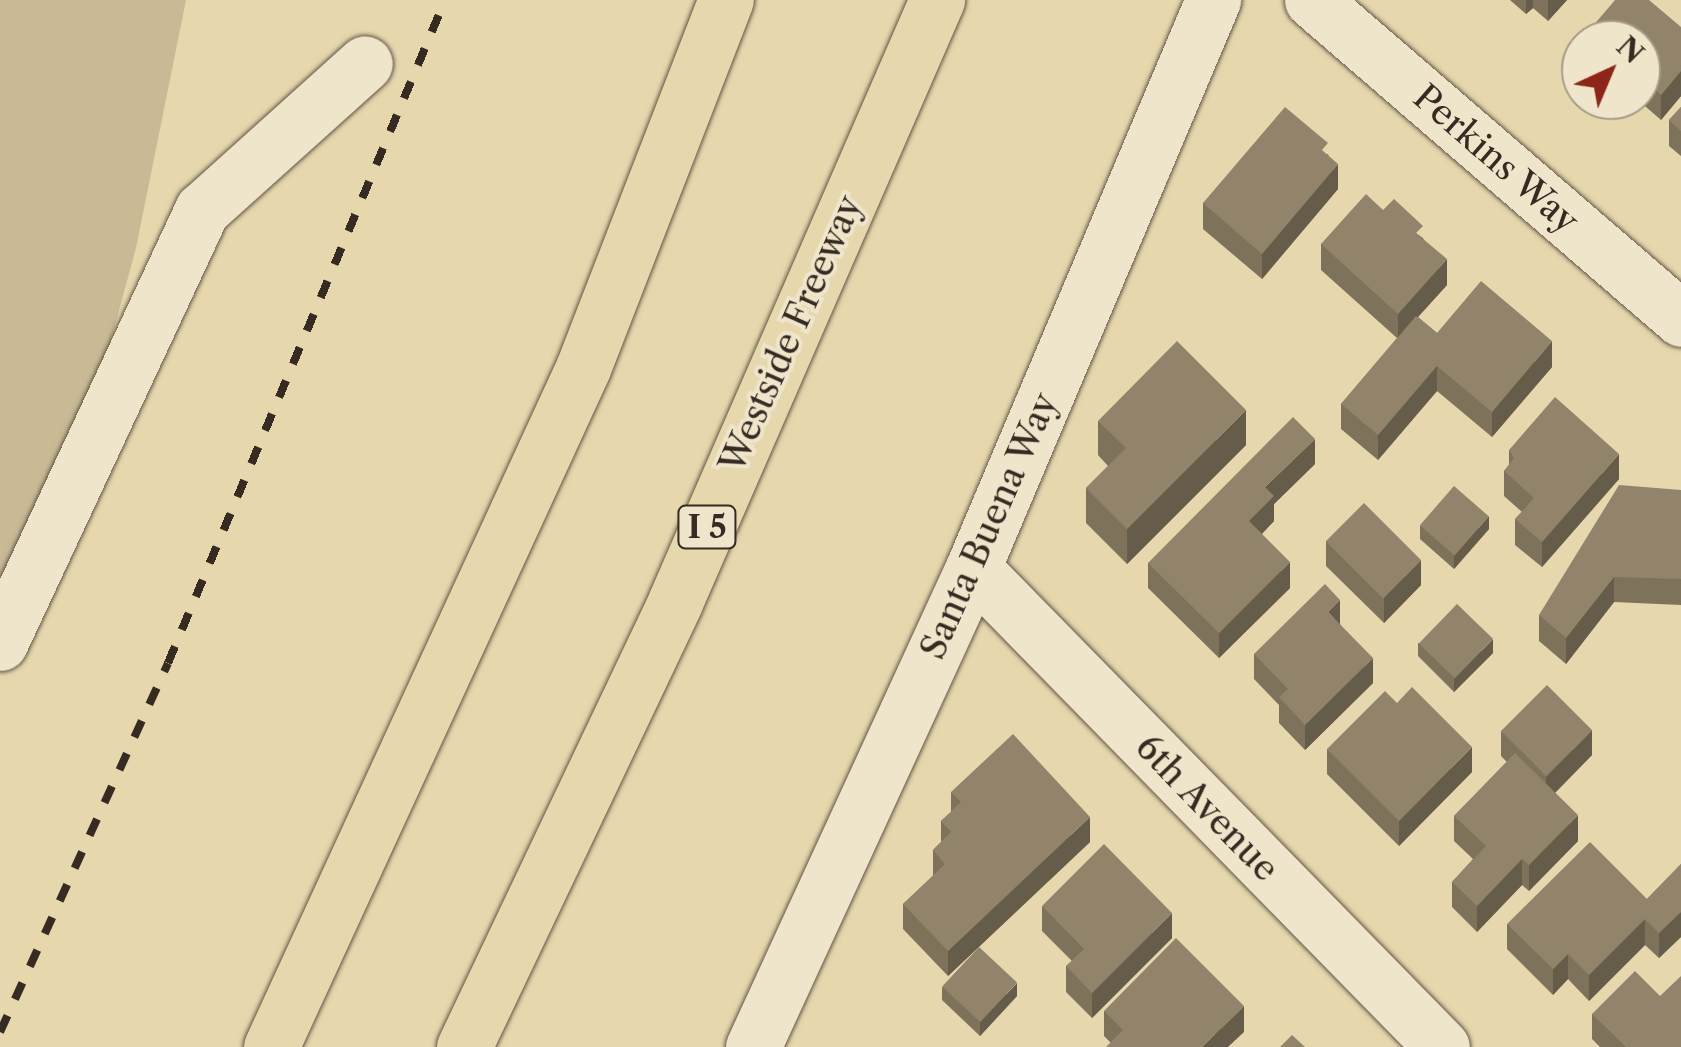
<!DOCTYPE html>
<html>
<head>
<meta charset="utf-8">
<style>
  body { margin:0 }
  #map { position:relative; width:1681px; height:1047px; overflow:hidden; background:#e7d7ad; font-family:"Libre Caslon Text",serif }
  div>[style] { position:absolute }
  .green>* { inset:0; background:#c9ba95 }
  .roads { filter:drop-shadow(0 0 2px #625645) drop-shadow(0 0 2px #625645) }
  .minor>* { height:55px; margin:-27.5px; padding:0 27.5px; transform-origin:27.5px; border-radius:27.5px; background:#efe5ca }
  .highway>* { height:55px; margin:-27.5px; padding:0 27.5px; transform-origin:27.5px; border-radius:27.5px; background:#e7d7ad }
  .rail>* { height:8px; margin-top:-4px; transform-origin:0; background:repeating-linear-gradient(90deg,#362b22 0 18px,transparent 0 36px) }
  .wall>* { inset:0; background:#7e725b }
  .shaded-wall>* { inset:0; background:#665c4a }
  .building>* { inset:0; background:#92846a; transform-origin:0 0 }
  span { translate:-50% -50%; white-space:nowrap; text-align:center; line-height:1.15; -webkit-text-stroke:8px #efe5ca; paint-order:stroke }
  .shield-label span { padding:2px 8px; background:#efe5ca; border:2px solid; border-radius:8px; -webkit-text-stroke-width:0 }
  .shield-label { font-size:32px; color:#362b22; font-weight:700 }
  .street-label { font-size:35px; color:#362b22 }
  .north { position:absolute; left:1561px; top:20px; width:100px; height:100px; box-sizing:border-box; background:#efe5ca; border:2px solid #a59b87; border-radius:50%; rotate:44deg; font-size:28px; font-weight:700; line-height:40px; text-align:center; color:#362b22 }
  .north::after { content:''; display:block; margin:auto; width:35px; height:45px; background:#8f2418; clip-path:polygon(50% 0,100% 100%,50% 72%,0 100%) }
</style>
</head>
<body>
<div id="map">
  <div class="green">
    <div style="clip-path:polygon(0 0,186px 0,136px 248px,104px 366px,0 595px)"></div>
  </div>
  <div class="roads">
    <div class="minor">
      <div style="left:1312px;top:0;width:488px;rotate:40.8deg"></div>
      <div style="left:973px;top:568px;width:670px;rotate:45.6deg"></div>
      <div style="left:0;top:643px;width:478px;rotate:-65deg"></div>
      <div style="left:202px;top:210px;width:219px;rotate:-42deg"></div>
      <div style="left:753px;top:1047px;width:527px;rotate:-65.33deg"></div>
      <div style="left:973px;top:568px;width:617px;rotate:-67.09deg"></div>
    </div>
    <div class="highway">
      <div style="left:271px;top:1047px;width:747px;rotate:-65.32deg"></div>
      <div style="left:583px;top:368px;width:395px;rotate:-68.8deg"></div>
      <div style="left:464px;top:1047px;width:492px;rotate:-64.6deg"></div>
      <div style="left:675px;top:602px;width:657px;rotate:-66.48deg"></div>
    </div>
  </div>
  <div class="rail">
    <div style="left:0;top:1032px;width:405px;rotate:-65.5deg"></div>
    <div style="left:168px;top:663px;width:719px;rotate:-67.32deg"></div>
  </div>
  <div class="wall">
    <div style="clip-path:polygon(1510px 0,1567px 0,1548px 21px,1533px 8px,1526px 14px)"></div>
    <div style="clip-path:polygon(1681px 27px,1681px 96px,1661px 120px,1638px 100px,1641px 100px,1641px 40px)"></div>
    <div style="clip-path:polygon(1581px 40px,1581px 78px,1575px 73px,1575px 48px)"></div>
    <div style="clip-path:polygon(1606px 100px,1622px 100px,1615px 108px)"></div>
    <div style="clip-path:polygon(1681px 107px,1681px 156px,1669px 146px,1669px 120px)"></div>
    <div style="clip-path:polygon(1328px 154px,1338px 189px,1262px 279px,1203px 229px,1203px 203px)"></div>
    <div style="clip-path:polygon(1383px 210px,1423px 238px,1447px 285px,1418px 317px,1437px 333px,1552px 367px,1492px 437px,1437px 391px,1378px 460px,1341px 429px,1341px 404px,1397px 338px,1321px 270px,1321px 244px)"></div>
    <div style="clip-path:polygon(1098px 421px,1246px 445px,1127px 564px,1086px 523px,1086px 488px,1108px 466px,1098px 455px)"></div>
    <div style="clip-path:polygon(1509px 450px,1619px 479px,1542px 567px,1515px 545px,1515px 519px,1522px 512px,1504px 496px,1504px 471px,1509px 465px)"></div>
    <div style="clip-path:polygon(1315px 464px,1274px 504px,1274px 521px,1262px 534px,1290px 588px,1219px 658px,1148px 588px,1148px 563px)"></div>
    <div style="clip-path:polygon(1681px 490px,1681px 605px,1614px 602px,1566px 664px,1539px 641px,1539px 615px)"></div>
    <div style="clip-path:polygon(1420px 526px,1489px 529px,1454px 569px,1420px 539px)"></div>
    <div style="clip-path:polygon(1326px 541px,1421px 585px,1384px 623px,1326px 566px)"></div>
    <div style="clip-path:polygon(1340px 624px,1373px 683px,1305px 750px,1279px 723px,1279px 705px,1254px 679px,1254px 654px)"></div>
    <div style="clip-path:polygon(1418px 643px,1493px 653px,1454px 692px,1418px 656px)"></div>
    <div style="clip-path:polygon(1501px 731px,1592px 755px,1555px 793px,1578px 841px,1529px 891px,1522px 885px,1477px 932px,1452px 907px,1452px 882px,1473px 859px,1454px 841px,1454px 816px,1507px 762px,1501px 756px)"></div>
    <div style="clip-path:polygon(1327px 749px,1472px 772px,1399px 846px,1327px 774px)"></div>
    <div style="clip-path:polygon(951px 792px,1090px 842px,948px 976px,903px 929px,903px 904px,933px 876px,933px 850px,941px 842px,941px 821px,951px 812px)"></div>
    <div style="clip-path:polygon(1681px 864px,1681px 937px,1659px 958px,1645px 945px,1589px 1001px,1568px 979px,1553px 995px,1507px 949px,1507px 924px,1647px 899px)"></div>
    <div style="clip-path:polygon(1042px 906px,1172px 938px,1092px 1018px,1066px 992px,1066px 966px,1072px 961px,1042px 931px)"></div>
    <div style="clip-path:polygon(942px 987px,1017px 996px,980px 1036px,942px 1000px)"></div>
    <div style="clip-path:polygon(1660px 996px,1681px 1047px,1600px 1047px,1592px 1039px,1592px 1014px)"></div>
    <div style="clip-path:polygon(1104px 1011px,1244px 1032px,1111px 1043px,1104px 1036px)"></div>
  </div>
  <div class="shaded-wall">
    <div style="clip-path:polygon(1526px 0,1533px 0,1533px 8px,1526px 14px)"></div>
    <div style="clip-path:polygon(1548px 0,1567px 0,1548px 21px)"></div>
    <div style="clip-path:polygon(1681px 71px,1681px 96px,1661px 120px,1661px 95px)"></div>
    <div style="clip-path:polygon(1338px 164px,1338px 189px,1262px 279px,1262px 254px)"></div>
    <div style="clip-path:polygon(1447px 259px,1447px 285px,1398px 339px,1398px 314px)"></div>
    <div style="clip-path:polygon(1552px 341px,1552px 367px,1492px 437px,1492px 412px)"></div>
    <div style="clip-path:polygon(1437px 366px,1437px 391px,1378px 460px,1378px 435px)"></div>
    <div style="clip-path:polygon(1246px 410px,1246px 445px,1127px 564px,1127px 529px)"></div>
    <div style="clip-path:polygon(1315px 439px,1315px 464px,1274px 504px,1274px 521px,1249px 547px,1249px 521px,1265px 487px)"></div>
    <div style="clip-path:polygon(1619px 454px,1619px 479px,1542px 567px,1542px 542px)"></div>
    <div style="clip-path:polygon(1489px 516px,1489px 529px,1454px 569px,1454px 556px)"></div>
    <div style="clip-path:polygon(1421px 560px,1421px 585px,1384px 623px,1384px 598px)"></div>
    <div style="clip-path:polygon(1290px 562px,1290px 588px,1219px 658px,1219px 633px)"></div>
    <div style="clip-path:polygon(1614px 577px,1614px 602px,1566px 664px,1566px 638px)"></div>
    <div style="clip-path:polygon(1340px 600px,1340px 625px,1328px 612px)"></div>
    <div style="clip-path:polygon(1493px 639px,1493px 653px,1454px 692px,1454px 679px)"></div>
    <div style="clip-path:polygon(1373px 658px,1373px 683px,1305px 750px,1305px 725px)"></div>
    <div style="clip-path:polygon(1592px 730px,1592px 755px,1546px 802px,1546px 777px)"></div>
    <div style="clip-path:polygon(1472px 747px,1472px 772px,1399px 846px,1399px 821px)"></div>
    <div style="clip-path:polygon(1578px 815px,1578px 841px,1529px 891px,1529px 865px)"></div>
    <div style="clip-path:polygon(1090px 817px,1090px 842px,948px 976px,948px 951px)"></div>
    <div style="clip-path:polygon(1522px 859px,1522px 885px,1477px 932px,1477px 906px)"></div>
    <div style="clip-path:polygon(1681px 912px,1681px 937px,1659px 958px,1659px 933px)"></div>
    <div style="clip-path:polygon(1172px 913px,1172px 938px,1092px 1018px,1092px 993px)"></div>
    <div style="clip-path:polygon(1645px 919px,1645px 945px,1589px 1001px,1589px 975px)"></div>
    <div style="clip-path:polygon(1568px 954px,1568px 979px,1553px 995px,1553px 969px)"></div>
    <div style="clip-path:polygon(1017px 983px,1017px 996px,980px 1036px,980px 1022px)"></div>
    <div style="clip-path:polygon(1244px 1006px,1244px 1032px,1228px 1047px,1202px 1047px)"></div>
  </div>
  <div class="building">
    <div style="clip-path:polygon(1615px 0,1649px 0,1681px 27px,1681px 71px,1661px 95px,1641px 77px,1641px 40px,1581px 40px)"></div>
    <div style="clip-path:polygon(1581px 40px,1581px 53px,1575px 48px)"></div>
    <div style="clip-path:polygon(1285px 107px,1328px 143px,1322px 150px,1338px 164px,1262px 254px,1203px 203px)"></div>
    <div style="clip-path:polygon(1681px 107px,1681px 131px,1669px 120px)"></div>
    <div style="clip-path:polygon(1366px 194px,1383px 210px,1394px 199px,1423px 226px,1416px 233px,1447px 259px,1398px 314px,1321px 244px)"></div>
    <div style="clip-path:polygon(1481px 281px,1552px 341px,1492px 412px,1437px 366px,1378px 435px,1341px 404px,1416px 316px,1437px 333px)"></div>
    <div style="clip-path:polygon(1177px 341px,1246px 410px,1127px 529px,1086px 488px,1126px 448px,1098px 421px)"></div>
    <div style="clip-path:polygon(1555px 397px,1619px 454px,1542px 542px,1515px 519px,1534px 498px,1504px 471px,1514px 458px,1509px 450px)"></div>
    <div style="clip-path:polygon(1293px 417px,1315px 439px,1265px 487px,1274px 496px,1249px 521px,1290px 562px,1219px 633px,1148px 563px)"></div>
    <div style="clip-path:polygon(1619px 485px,1681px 490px,1681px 579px,1614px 577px,1566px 638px,1539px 615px)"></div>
    <div style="left:1454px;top:486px;width:46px;height:52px;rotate:41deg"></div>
    <div style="left:1364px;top:503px;width:81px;height:54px;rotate:45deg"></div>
    <div style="clip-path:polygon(1325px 584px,1340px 600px,1328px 612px,1373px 658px,1305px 725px,1279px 697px,1288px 689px,1254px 654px)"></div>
    <div style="left:1457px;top:604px;width:50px;height:55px;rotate:44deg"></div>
    <div style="left:1547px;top:685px;width:64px;height:65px;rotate:45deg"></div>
    <div style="clip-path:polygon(1412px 687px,1472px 747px,1399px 821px,1327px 749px,1385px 691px,1397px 703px)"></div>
    <div style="clip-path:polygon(1013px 734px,1090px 817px,948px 951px,903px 904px,945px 864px,933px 850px,951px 832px,941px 821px,961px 802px,951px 792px)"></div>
    <div style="clip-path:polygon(1515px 753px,1578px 815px,1529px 865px,1522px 859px,1477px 906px,1452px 882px,1486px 846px,1454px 816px)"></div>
    <div style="clip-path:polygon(1590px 842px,1647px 899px,1681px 864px,1681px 912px,1659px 933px,1645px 919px,1589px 975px,1568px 954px,1553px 969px,1507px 924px)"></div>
    <div style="clip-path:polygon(1104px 844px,1172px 913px,1092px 993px,1066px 966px,1084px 949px,1042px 906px)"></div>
    <div style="clip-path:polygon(1176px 938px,1244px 1006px,1202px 1047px,1106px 1047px,1123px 1030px,1104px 1011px)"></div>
    <div style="left:979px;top:947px;width:52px;height:54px;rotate:43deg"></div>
    <div style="clip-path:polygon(1635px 971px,1660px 996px,1681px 976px,1681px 1047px,1626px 1047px,1592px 1014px)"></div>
    <div style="clip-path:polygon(1292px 1035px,1305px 1047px,1280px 1047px)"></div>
  </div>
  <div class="shield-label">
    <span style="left:707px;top:527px">I 5</span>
  </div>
  <div class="street-label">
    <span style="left:1496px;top:159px;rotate:41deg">Perkins Way</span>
    <span style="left:791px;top:334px;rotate:-66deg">Westside Freeway</span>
    <span style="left:989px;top:526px;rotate:-66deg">Santa Buena Way</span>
    <span style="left:1207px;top:808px;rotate:46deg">6th Avenue</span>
  </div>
  <div class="north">N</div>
</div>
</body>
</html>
